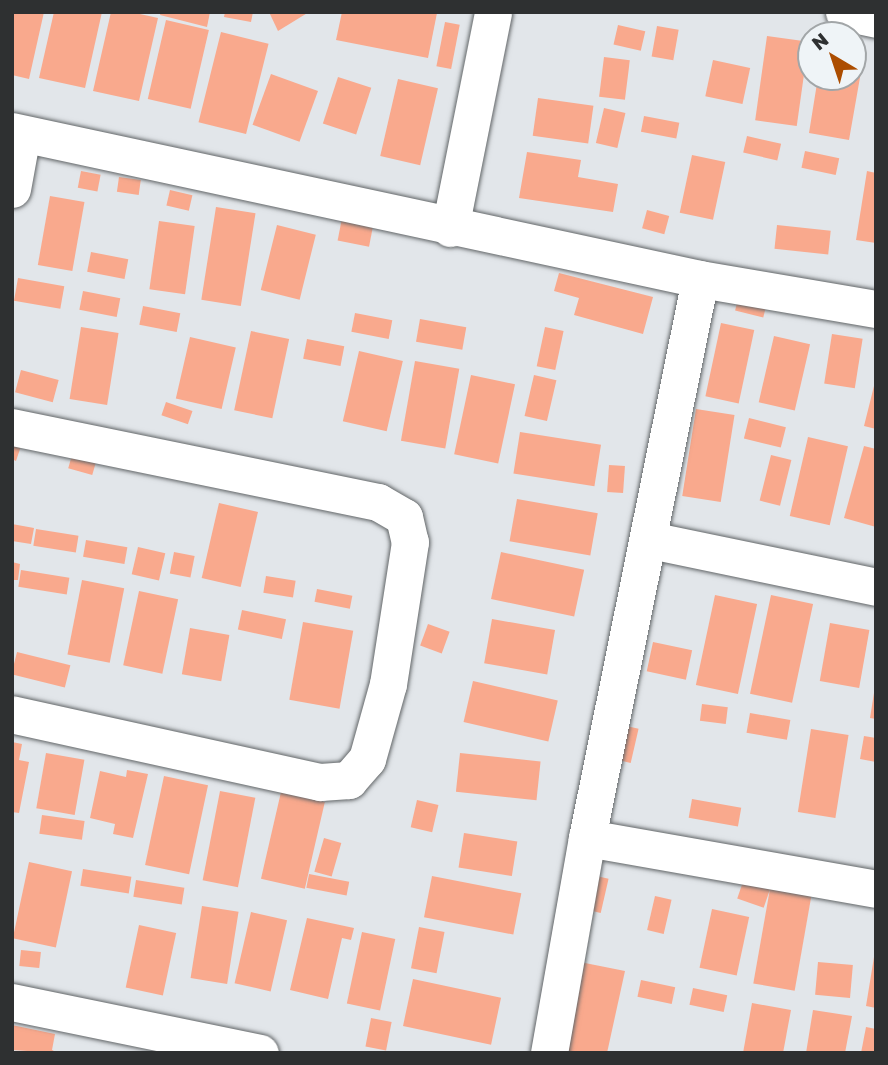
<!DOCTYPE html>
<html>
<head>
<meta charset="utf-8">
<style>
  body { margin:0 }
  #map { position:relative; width:888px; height:1065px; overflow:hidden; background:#e2e6ea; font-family:"Golos Text",sans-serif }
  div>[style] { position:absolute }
  .building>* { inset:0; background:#f9a98d; transform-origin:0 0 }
  .roads { filter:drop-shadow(0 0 2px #626668) drop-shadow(0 0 2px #626668) }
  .minor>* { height:37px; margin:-18.5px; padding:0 18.5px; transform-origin:18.5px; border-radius:18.5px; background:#fff }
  span { translate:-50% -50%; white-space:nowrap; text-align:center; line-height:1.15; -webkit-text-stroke:7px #eff4f7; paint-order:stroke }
  .frame { position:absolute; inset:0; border:14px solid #2e3031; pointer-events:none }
  .north { position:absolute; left:797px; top:21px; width:70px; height:70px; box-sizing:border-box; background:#eff4f7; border:2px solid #a2a6a8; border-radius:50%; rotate:321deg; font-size:19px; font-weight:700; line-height:28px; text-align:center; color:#2e3031 }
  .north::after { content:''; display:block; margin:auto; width:24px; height:32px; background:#ac4d00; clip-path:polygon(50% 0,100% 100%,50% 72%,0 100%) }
</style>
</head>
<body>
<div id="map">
  <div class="building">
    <div style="clip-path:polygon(12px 12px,44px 12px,29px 79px,12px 75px)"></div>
    <div style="clip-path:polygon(54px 12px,102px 12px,85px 88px,39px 78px)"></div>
    <div style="clip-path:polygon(111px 12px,131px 12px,158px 18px,139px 101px,93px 91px)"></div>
    <div style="clip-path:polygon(161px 12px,210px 12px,207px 27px,160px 15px)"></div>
    <div style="clip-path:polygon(225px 12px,253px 12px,251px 22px,224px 17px)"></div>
    <div style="clip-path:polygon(269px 12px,309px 12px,278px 31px)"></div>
    <div style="clip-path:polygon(342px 12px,437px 13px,428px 58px,336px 40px)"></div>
    <div style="left:166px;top:20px;width:44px;height:81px;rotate:13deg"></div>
    <div style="left:445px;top:22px;width:15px;height:45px;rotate:11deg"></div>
    <div style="left:618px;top:25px;width:28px;height:20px;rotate:13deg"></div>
    <div style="left:657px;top:26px;width:22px;height:31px;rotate:10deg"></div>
    <div style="left:221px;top:32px;width:49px;height:93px;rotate:14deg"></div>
    <div style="left:767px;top:36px;width:42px;height:85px;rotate:8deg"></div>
    <div style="clip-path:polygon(853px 47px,865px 49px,849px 140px,809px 133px,818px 77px,853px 77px)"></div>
    <div style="left:604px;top:57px;width:26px;height:40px;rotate:7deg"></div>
    <div style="left:713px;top:60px;width:38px;height:37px;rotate:12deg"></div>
    <div style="left:271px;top:74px;width:50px;height:54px;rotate:20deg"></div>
    <div style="left:338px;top:77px;width:35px;height:49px;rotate:18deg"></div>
    <div style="left:398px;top:79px;width:41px;height:79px;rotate:13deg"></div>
    <div style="left:538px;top:98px;width:56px;height:38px;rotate:8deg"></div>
    <div style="left:604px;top:108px;width:22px;height:36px;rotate:13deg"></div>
    <div style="left:644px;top:116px;width:36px;height:16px;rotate:11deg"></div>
    <div style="left:747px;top:136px;width:35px;height:17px;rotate:13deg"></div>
    <div style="left:805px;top:151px;width:35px;height:17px;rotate:12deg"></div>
    <div style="clip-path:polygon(527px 152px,581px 160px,578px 177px,618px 184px,613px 212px,519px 198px)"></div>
    <div style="left:692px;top:155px;width:34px;height:59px;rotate:12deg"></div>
    <div style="left:81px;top:171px;width:20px;height:17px;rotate:11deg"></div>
    <div style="clip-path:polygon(867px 171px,876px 173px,876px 243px,856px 240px)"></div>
    <div style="left:119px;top:177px;width:22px;height:15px;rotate:8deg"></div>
    <div style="left:170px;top:190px;width:23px;height:16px;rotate:13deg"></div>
    <div style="left:50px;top:196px;width:35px;height:70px;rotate:10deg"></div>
    <div style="left:216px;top:207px;width:40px;height:94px;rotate:9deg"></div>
    <div style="left:647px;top:210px;width:23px;height:19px;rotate:15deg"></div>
    <div style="left:342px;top:218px;width:32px;height:23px;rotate:11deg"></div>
    <div style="left:159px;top:221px;width:36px;height:69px;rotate:8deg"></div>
    <div style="left:277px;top:225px;width:40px;height:67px;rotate:14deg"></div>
    <div style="left:777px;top:225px;width:54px;height:24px;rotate:6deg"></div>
    <div style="left:91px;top:252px;width:38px;height:20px;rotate:11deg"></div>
    <div style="clip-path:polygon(559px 273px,653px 297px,643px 334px,574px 315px,579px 298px,554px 291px)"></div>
    <div style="left:18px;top:278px;width:47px;height:23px;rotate:10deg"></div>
    <div style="left:83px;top:291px;width:38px;height:19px;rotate:11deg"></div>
    <div style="left:739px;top:295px;width:29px;height:16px;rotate:14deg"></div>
    <div style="left:143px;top:306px;width:38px;height:19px;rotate:11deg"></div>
    <div style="left:355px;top:313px;width:38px;height:19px;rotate:11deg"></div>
    <div style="left:420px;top:319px;width:47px;height:23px;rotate:10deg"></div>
    <div style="left:721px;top:323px;width:34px;height:75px;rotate:12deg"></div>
    <div style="left:81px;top:327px;width:38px;height:73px;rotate:9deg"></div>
    <div style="left:545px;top:327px;width:19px;height:40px;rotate:12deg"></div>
    <div style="left:251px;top:331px;width:39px;height:81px;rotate:12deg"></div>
    <div style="left:832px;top:334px;width:31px;height:50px;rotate:9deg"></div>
    <div style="left:774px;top:336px;width:37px;height:68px;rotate:13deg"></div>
    <div style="left:190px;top:337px;width:47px;height:63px;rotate:13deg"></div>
    <div style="left:307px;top:339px;width:38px;height:20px;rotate:11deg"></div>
    <div style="left:359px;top:351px;width:45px;height:72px;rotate:13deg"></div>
    <div style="left:415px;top:361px;width:45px;height:81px;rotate:10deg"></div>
    <div style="left:21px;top:370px;width:39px;height:23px;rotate:15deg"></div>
    <div style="left:471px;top:375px;width:45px;height:81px;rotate:12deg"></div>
    <div style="left:534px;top:375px;width:23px;height:42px;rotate:13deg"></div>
    <div style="clip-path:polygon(876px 378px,876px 429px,864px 426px)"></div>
    <div style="left:166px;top:402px;width:28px;height:14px;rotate:19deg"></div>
    <div style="left:696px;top:409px;width:39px;height:88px;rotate:9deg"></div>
    <div style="left:749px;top:418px;width:38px;height:21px;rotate:14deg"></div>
    <div style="left:520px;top:432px;width:82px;height:42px;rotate:9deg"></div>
    <div style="left:808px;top:437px;width:41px;height:81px;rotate:13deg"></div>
    <div style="clip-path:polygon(12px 440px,22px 443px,16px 461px,12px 459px)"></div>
    <div style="clip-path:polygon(864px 446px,876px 449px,876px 527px,844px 518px)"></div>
    <div style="left:74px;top:448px;width:25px;height:21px;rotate:16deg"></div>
    <div style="left:771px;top:455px;width:21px;height:47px;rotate:14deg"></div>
    <div style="left:609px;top:465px;width:16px;height:27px;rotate:4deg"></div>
    <div style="left:517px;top:499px;width:82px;height:43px;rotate:10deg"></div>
    <div style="left:219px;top:503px;width:40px;height:77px;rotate:13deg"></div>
    <div style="clip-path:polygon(12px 524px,34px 528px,31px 544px,12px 541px)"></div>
    <div style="left:36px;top:529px;width:43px;height:17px;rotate:9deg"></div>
    <div style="left:86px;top:540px;width:42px;height:17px;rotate:10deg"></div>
    <div style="left:138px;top:547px;width:28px;height:28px;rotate:13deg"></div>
    <div style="left:174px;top:552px;width:21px;height:22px;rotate:11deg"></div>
    <div style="left:501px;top:552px;width:85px;height:48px;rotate:12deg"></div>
    <div style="clip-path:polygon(12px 562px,20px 564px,18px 580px,12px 580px)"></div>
    <div style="left:21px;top:570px;width:49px;height:17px;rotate:9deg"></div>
    <div style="left:266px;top:576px;width:30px;height:17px;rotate:9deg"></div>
    <div style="left:82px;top:580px;width:43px;height:76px;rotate:11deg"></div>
    <div style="left:317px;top:589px;width:36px;height:13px;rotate:11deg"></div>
    <div style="left:139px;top:591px;width:40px;height:76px;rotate:12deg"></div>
    <div style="left:715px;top:595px;width:43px;height:92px;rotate:12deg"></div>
    <div style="left:771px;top:595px;width:43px;height:101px;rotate:12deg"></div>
    <div style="left:242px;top:610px;width:45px;height:20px;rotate:12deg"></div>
    <div style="left:492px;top:619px;width:64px;height:45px;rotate:10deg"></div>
    <div style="left:303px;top:622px;width:51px;height:79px;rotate:10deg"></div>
    <div style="left:830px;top:623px;width:40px;height:59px;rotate:10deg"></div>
    <div style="left:428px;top:624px;width:23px;height:23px;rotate:20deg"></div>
    <div style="left:190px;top:628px;width:40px;height:47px;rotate:10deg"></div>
    <div style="left:653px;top:642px;width:40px;height:30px;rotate:12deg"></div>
    <div style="left:17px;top:652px;width:55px;height:23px;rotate:14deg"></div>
    <div style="left:473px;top:681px;width:87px;height:42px;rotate:13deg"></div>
    <div style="clip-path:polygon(874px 693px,876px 693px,876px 719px,870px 718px)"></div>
    <div style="left:702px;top:704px;width:26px;height:17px;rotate:7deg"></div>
    <div style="left:750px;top:713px;width:41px;height:20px;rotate:10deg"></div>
    <div style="left:622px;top:725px;width:17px;height:35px;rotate:13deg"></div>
    <div style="left:811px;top:729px;width:38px;height:84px;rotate:9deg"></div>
    <div style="clip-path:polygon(864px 736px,876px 738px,876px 762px,860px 759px)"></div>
    <div style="clip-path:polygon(12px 742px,22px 744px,19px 760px,29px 762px,19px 813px,12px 812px)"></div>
    <div style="left:46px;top:753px;width:39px;height:56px;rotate:10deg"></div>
    <div style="left:460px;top:753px;width:81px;height:39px;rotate:6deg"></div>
    <div style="clip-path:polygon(127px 770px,148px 774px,133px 838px,113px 834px,115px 824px,90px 818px,100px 771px,126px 777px)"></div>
    <div style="left:164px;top:776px;width:45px;height:91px;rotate:12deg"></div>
    <div style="left:220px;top:791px;width:36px;height:91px;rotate:11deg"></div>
    <div style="left:281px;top:792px;width:45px;height:89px;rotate:13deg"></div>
    <div style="left:692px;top:799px;width:50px;height:19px;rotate:10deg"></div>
    <div style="left:417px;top:800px;width:22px;height:28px;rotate:13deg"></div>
    <div style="left:42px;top:815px;width:43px;height:19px;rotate:8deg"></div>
    <div style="left:464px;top:833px;width:54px;height:35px;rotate:9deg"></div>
    <div style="left:324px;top:838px;width:18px;height:35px;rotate:16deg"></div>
    <div style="left:29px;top:862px;width:44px;height:78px;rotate:12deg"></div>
    <div style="left:83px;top:869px;width:49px;height:17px;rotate:9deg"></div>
    <div style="left:746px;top:873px;width:28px;height:27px;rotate:19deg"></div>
    <div style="left:309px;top:874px;width:41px;height:14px;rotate:11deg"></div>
    <div style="left:592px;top:875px;width:17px;height:35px;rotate:13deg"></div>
    <div style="left:432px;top:876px;width:91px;height:42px;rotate:11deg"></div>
    <div style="left:136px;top:880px;width:49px;height:17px;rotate:9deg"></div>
    <div style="left:771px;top:883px;width:42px;height:102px;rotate:10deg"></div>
    <div style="left:655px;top:896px;width:17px;height:35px;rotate:13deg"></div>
    <div style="left:202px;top:906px;width:37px;height:73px;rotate:9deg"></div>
    <div style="left:712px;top:909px;width:38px;height:60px;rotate:12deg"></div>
    <div style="left:251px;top:912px;width:37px;height:73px;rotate:13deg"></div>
    <div style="clip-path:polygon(307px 918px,354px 928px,351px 940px,342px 938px,328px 999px,290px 990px)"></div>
    <div style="left:139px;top:925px;width:38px;height:64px;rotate:12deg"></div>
    <div style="left:419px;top:927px;width:26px;height:42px;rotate:11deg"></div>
    <div style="left:362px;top:932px;width:34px;height:73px;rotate:12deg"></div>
    <div style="left:21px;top:950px;width:20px;height:16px;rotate:6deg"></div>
    <div style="clip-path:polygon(874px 957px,876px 957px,876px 1008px,866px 1006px)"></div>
    <div style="clip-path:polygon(580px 962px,625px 971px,607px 1053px,565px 1053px)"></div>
    <div style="left:818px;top:962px;width:35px;height:33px;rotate:5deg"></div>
    <div style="left:413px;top:979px;width:90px;height:48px;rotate:12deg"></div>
    <div style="left:641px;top:980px;width:35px;height:17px;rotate:12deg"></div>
    <div style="left:693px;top:988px;width:35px;height:17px;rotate:12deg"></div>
    <div style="clip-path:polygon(752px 1003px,791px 1010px,783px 1053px,743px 1053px)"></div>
    <div style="clip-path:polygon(813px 1010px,852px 1016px,845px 1053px,806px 1053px)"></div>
    <div style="left:371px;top:1018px;width:21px;height:29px;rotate:11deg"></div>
    <div style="clip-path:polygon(12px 1025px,55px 1034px,52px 1050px,58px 1053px,12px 1050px)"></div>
    <div style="clip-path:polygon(866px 1027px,876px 1029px,876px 1053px,861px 1053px)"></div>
  </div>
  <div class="roads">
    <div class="minor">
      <div style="left:844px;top:12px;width:33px;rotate:12deg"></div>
      <div style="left:12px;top:131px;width:704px;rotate:12.14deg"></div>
      <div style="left:700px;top:279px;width:179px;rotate:9.7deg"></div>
      <div style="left:12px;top:189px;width:56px;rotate:-79.7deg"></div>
      <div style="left:450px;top:228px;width:220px;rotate:-78.7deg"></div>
      <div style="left:12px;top:427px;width:374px;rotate:11.6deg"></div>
      <div style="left:378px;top:502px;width:30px;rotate:30deg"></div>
      <div style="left:404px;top:517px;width:26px;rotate:77deg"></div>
      <div style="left:410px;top:542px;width:144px;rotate:98.8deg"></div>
      <div style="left:388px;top:684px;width:78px;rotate:105.6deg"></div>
      <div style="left:367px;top:759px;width:28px;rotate:131deg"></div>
      <div style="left:349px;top:780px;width:29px;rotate:176deg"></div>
      <div style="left:320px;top:782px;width:315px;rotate:-167.6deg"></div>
      <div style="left:650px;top:540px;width:231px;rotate:11.7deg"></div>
      <div style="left:587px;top:838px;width:293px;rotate:10deg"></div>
      <div style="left:12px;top:1002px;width:253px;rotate:11.6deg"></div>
      <div style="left:549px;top:1053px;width:218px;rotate:-80deg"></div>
      <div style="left:587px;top:838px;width:570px;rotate:-78.57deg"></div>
    </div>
  </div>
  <div class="frame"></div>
  <div class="north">N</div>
</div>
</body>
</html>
